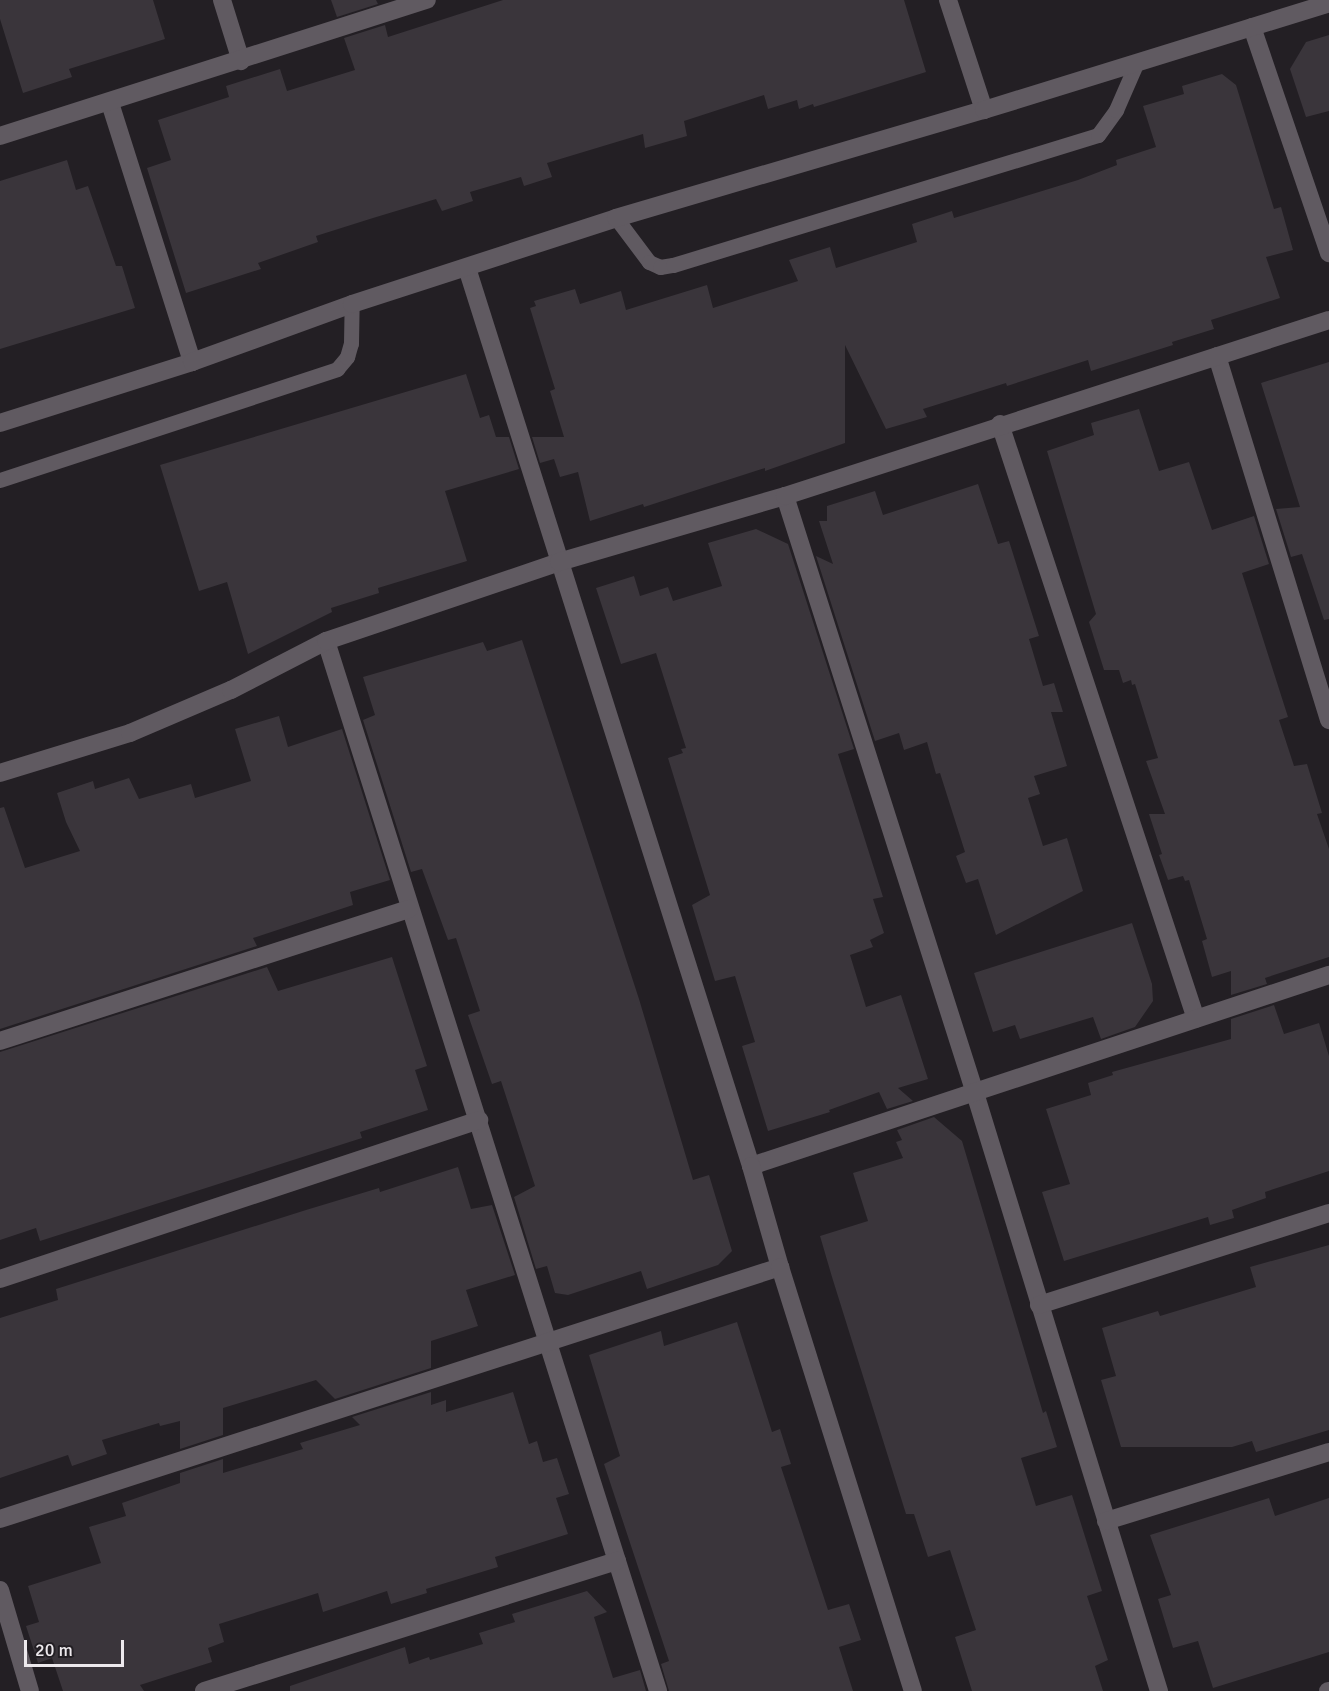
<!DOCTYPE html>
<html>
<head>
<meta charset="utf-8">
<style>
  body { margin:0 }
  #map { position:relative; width:1329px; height:1691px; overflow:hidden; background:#231f24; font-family:Signika,sans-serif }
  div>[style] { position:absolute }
  .building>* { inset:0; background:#3a353b }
  .lane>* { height:15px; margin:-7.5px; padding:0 7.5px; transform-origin:7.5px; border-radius:7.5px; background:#605a61 }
  .street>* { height:18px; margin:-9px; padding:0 9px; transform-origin:9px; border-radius:9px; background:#605a61 }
  .secondary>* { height:18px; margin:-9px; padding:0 9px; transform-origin:9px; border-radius:9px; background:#605a61 }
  span { translate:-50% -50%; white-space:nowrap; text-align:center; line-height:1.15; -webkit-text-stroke:6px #231f24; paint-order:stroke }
  .scale { position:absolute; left:24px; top:1640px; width:100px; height:27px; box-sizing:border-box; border:3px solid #ede9ed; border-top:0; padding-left:8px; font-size:18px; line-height:21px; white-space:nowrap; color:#ede9ed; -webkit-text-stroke:4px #231f24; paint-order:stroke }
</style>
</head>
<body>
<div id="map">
  <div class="building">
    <div style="clip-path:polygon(0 0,153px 0,165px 39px,69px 69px,72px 77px,23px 93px,0 19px)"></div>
    <div style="clip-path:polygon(331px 0,376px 0,378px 4px,337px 17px)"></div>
    <div style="clip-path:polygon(503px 0,904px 0,926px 72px,814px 107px,813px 104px,799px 109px,797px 100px,768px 109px,764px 95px,684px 121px,687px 136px,645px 148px,643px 134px,547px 163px,552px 177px,524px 186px,521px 177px,470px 192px,473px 201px,442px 211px,436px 199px,373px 218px,316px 236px,318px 242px,258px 263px,261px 269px,186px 293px,147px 168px,171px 160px,158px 120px,229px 97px,226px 86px,280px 69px,287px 91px,355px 70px,344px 38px,385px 25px,388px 37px)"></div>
    <div style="clip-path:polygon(1329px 35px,1329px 111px,1306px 117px,1290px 69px,1306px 42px)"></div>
    <div style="clip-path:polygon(1222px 74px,1236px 85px,1274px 209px,1281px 207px,1293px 250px,1266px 257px,1280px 298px,1211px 320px,1214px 329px,1172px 342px,1173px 345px,1091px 371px,1088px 360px,1007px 386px,1006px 383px,923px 409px,927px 417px,886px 429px,845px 345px,845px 443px,765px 471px,765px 468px,644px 507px,643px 504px,590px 521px,578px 472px,560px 477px,554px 459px,540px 463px,532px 437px,564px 437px,550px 391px,555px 389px,530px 308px,536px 306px,534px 301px,575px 289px,580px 304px,621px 291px,626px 310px,707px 285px,713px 308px,798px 281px,789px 260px,830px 247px,836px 268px,917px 242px,912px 224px,952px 211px,954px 218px,1078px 180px,1117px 165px,1116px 160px,1156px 147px,1143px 106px,1184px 94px,1182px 86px)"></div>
    <div style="clip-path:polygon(67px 160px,76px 190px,88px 186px,116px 266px,122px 266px,135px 308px,0 349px,0 181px)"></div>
    <div style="clip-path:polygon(1329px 362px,1329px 619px,1324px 620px,1302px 554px,1291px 557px,1276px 509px,1300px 507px,1261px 383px)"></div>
    <div style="clip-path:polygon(466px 374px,480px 418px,489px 415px,496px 437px,509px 437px,519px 469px,445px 491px,467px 561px,378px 588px,379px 593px,331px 608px,332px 612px,248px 654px,227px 582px,199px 591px,160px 465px)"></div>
    <div style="clip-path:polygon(1139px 409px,1159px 471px,1189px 462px,1212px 530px,1254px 516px,1269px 564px,1242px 573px,1288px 717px,1279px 720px,1294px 766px,1307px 764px,1322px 813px,1317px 814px,1329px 849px,1329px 957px,1265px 978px,1267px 984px,1231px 995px,1231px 971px,1212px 977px,1202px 941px,1207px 939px,1189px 880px,1185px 881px,1183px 876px,1168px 880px,1159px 855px,1162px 854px,1149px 814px,1165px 814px,1146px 761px,1158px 758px,1135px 684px,1132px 685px,1131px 680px,1123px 683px,1119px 670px,1104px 670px,1089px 622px,1096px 614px,1047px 451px,1094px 435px,1091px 423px)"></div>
    <div style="clip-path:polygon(978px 484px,998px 544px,1009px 541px,1039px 636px,1029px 639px,1043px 686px,1054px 683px,1063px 712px,1051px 712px,1067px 766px,1034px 776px,1040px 794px,1028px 798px,1043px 846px,1067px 838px,1083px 891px,996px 935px,978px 879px,966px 883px,956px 856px,965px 852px,940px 773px,936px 774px,927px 742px,904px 750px,899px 733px,875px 741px,816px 556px,833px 564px,819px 521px,827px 521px,827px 506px,875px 491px,883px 515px)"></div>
    <div style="clip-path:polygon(756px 529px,788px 544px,854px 749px,838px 754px,883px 897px,873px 899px,884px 933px,870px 940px,873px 947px,850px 955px,866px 1007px,901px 995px,928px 1079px,898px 1088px,913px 1101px,887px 1109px,879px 1092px,829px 1110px,830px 1112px,768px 1131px,742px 1046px,755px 1042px,735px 976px,715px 981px,692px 905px,710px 895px,668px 758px,683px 753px,681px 749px,686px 748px,656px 653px,621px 664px,596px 588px,634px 576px,640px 596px,668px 587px,673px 601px,722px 586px,708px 543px)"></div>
    <div style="clip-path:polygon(522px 640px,639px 999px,693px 1180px,709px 1175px,732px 1251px,718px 1265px,647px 1289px,641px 1271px,568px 1295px,555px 1293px,547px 1266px,536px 1269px,514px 1197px,535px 1186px,501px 1081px,492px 1084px,468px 1015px,480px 1011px,456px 938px,448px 940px,422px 869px,411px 872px,363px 720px,375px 715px,363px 677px,483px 642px,487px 651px)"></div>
    <div style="clip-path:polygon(279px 716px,288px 747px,342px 729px,390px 880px,350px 892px,353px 905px,253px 938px,257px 946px,0 1029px,0 808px,4px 807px,25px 868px,80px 851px,66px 822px,57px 793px,93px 781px,95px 789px,129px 778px,139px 799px,191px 784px,195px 798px,251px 781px,235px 729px)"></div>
    <div style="clip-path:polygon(1132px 923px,1152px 984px,1153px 1001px,1135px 1027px,1101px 1039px,1093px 1017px,1020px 1039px,1015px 1025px,993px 1032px,974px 973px)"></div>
    <div style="clip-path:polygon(392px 957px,427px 1066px,415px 1070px,428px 1110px,360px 1132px,362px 1138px,40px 1241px,36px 1228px,0 1240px,0 1052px,267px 967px,278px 991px)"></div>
    <div style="clip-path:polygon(1274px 1005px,1284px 1034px,1319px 1023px,1329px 1056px,1329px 1171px,1265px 1192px,1266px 1198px,1232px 1210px,1234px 1218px,1210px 1225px,1208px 1217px,1064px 1261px,1042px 1192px,1070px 1184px,1046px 1109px,1091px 1095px,1088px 1083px,1113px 1075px,1112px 1072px,1231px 1039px,1231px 1019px)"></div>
    <div style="clip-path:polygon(934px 1117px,962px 1141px,1043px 1413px,1046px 1411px,1057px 1447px,1021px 1458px,1036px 1506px,1072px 1495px,1102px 1591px,1087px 1596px,1108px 1660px,1095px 1666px,1103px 1691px,972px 1691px,955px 1637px,976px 1630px,950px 1550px,928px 1557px,914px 1514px,906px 1514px,832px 1277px,820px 1236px,868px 1221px,853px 1173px,903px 1158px,896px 1142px,902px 1140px,897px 1130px)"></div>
    <div style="clip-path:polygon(458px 1167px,471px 1209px,492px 1205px,515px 1275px,466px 1290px,478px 1326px,431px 1341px,431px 1368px,335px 1399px,316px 1380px,223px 1408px,223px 1435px,180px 1449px,180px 1421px,160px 1426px,159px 1423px,102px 1440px,107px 1454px,72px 1466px,68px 1455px,0 1478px,0 1318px,58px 1300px,56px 1289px,306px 1210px,379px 1188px,380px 1192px)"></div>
    <div style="clip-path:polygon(1329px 1245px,1329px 1430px,1256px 1452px,1252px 1441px,1232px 1447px,1121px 1447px,1101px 1380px,1116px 1376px,1102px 1328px,1158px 1311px,1160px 1316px,1256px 1287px,1250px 1267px)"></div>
    <div style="clip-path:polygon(737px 1322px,772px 1432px,780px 1429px,791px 1464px,781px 1467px,828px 1610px,849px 1604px,861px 1640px,839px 1647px,853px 1691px,669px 1691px,661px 1664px,669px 1661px,604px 1464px,620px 1456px,589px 1355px,661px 1331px,664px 1346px)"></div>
    <div style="clip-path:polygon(431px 1392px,431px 1405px,446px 1400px,446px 1412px,513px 1392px,529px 1444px,537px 1441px,543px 1462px,557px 1458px,569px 1494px,556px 1498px,568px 1534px,495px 1557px,498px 1567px,426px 1589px,427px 1593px,391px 1604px,387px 1591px,323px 1612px,318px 1593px,219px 1624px,224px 1642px,208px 1648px,212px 1662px,140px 1685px,144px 1691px,63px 1691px,52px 1658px,38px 1663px,26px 1626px,39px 1622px,28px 1586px,101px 1563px,89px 1527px,126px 1516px,122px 1503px,180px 1483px,180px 1473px,223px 1459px,223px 1473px,303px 1449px,300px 1443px,360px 1425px,352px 1417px)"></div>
    <div style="clip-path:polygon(1269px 1498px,1275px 1516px,1329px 1498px,1329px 1652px,1213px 1688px,1198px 1641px,1173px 1648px,1158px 1599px,1171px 1595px,1150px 1535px)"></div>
    <div style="clip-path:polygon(587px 1591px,607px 1612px,594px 1617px,613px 1678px,640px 1670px,646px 1691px,290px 1691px,290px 1686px,405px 1647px,409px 1664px,429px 1657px,430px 1660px,483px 1644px,479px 1633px,515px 1622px,512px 1614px)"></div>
  </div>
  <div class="lane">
    <div style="left:616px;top:218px;width:55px;rotate:53.1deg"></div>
    <div style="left:649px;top:262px;width:12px;rotate:24deg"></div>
    <div style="left:660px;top:267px;width:13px;rotate:-9deg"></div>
    <div style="left:673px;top:265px;width:444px;rotate:-17deg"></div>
    <div style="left:1098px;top:135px;width:31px;rotate:-54deg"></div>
    <div style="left:1116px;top:110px;width:52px;rotate:-66.4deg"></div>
    <div style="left:0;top:480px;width:355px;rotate:-18.2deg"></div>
    <div style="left:337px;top:369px;width:16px;rotate:-50deg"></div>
    <div style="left:347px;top:357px;width:15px;rotate:-74deg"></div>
    <div style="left:351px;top:343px;width:39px;rotate:-89deg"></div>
  </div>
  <div class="street">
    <div style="left:222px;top:0;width:64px;rotate:72.7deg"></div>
    <div style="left:948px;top:0;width:116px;rotate:71.9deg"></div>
    <div style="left:1252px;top:27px;width:239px;rotate:71.2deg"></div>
    <div style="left:110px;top:103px;width:272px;rotate:72.4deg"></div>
    <div style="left:0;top:136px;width:448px;rotate:-17.7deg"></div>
    <div style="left:1217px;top:356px;width:381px;rotate:72.9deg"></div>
    <div style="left:1000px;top:424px;width:626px;rotate:71.77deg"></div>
    <div style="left:785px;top:496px;width:627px;rotate:72.35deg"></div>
    <div style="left:975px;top:1093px;width:626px;rotate:72.9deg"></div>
    <div style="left:326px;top:641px;width:1101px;rotate:72.45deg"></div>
    <div style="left:0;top:1041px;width:430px;rotate:-17.9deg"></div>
    <div style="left:751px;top:1166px;width:609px;rotate:-18.29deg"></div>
    <div style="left:0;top:1279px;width:505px;rotate:-18.36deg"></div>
    <div style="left:1039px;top:1305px;width:304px;rotate:-17.6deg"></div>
    <div style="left:0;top:1519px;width:820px;rotate:-17.9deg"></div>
    <div style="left:1106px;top:1521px;width:233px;rotate:-17.2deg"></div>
    <div style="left:0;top:1590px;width:105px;rotate:73.5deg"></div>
    <div style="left:204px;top:1691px;width:433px;rotate:-17.5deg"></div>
    <div style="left:1328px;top:1691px;width:1px"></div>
  </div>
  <div class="secondary">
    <div style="left:467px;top:268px;width:942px;rotate:72.45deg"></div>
    <div style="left:751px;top:1166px;width:105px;rotate:74deg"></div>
    <div style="left:780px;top:1267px;width:444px;rotate:72.6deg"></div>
    <div style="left:0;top:423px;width:201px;rotate:-17.6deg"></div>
    <div style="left:192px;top:362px;width:170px;rotate:-19.9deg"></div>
    <div style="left:352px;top:304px;width:278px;rotate:-18deg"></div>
    <div style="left:616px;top:218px;width:384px;rotate:-16.4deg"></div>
    <div style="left:984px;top:110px;width:361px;rotate:-17.2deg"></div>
    <div style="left:0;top:773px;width:136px;rotate:-17.1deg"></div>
    <div style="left:130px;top:733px;width:110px;rotate:-23.1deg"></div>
    <div style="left:231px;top:690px;width:107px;rotate:-27.3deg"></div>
    <div style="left:326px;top:641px;width:246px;rotate:-18.7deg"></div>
    <div style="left:559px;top:562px;width:235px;rotate:-16.3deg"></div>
    <div style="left:785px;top:496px;width:572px;rotate:-17.93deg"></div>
  </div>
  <div class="scale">20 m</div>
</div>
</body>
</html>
